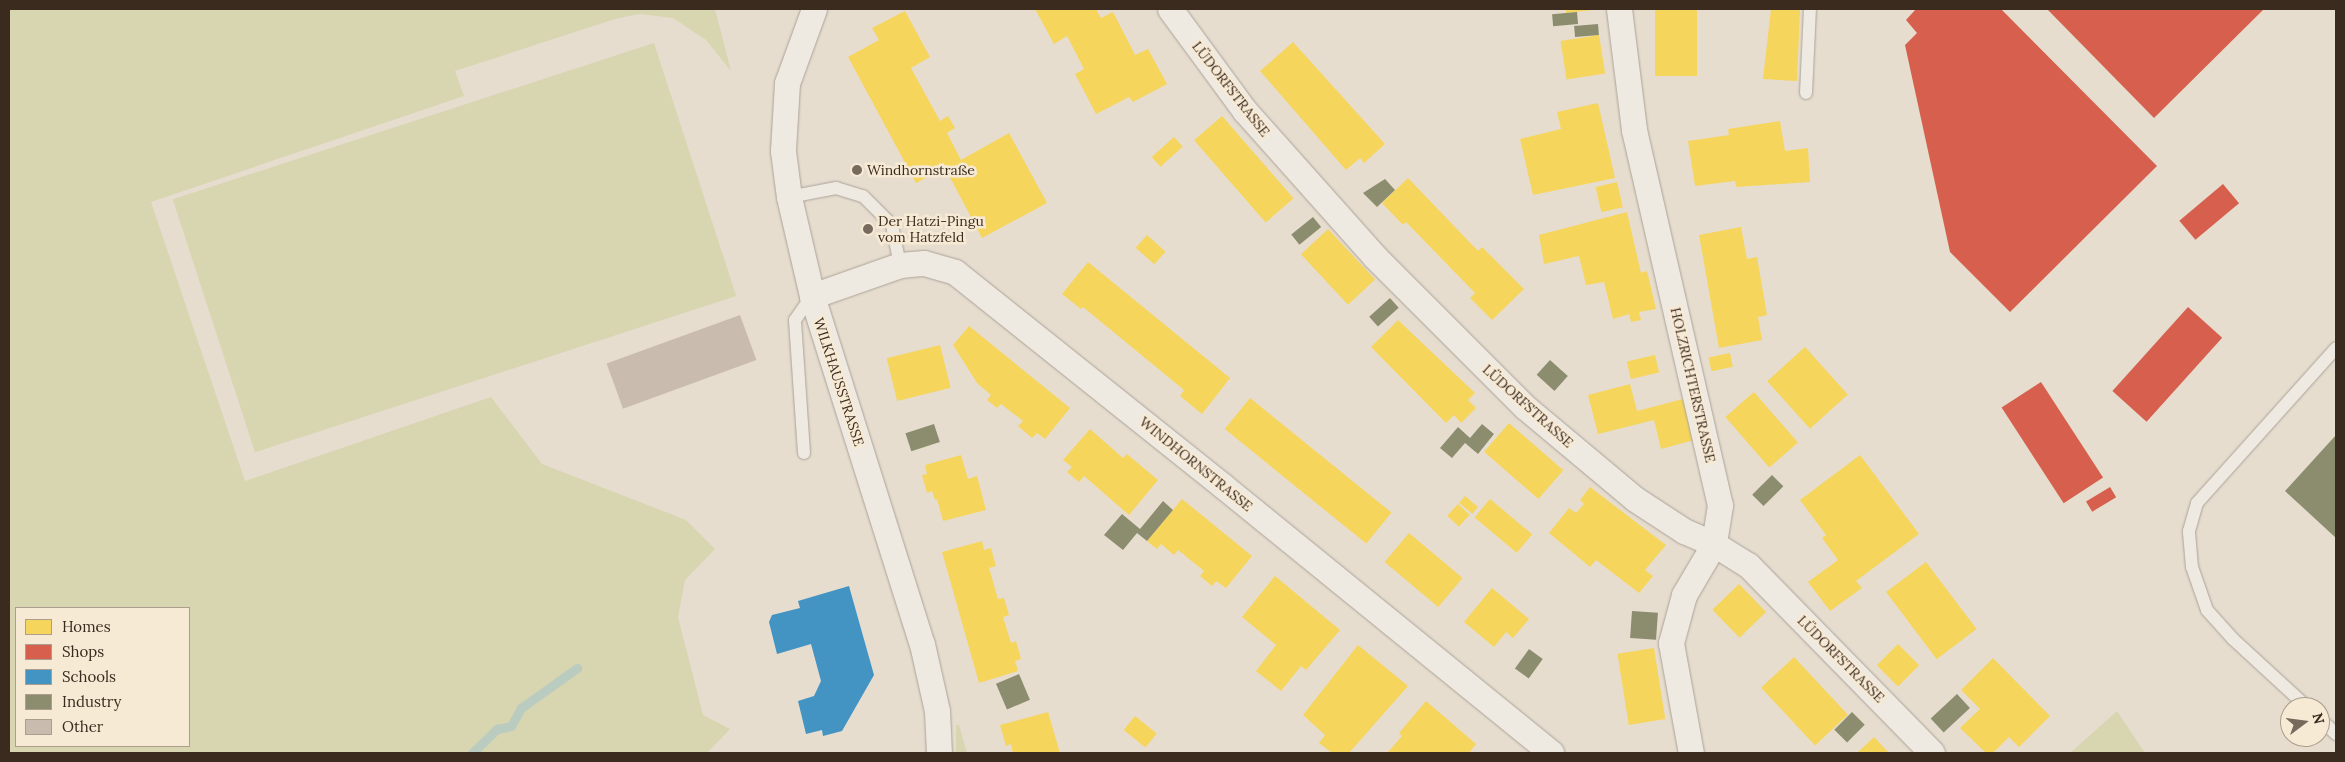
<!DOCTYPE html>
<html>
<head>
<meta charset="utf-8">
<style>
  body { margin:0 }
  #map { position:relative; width:2345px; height:762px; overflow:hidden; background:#e6ddcf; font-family:Lora,serif }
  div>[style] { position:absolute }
  .green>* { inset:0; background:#d8d5b1; transform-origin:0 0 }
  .homes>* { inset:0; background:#f6d55c; transform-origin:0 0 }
  .shops>* { inset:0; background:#d6604d; transform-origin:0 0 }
  .schools>* { inset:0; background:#4393c3 }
  .industry>* { inset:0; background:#8c8c6e; transform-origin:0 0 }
  .stream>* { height:9px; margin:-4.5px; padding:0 4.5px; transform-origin:4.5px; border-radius:4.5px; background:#bacbc0 }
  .building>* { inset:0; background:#cabbaf; transform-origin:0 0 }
  .roads { filter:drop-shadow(0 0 1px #aca297) drop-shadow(0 0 1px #aca297) }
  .service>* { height:12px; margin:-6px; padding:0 6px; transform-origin:6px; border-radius:6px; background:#eee9e1 }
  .minor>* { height:25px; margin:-12.5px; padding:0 12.5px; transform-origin:12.5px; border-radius:12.5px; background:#eee9e1 }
  .dots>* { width:14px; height:14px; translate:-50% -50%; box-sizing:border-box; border:2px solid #f7ead5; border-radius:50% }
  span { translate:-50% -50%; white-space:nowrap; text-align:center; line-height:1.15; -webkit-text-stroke:5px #f7ead5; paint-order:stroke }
  .street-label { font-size:14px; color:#3b2a1e }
  .poi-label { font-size:14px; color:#3b2a1e }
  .left { translate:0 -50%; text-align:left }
  .frame { position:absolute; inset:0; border:10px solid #3b2a1e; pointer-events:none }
  .legend { position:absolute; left:15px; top:607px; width:175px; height:140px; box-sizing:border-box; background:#f7ead5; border:1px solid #ac9d8c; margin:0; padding:6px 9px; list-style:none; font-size:15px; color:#3b2a1e }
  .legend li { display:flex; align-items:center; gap:10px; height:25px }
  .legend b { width:25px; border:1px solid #ac9d8c }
  .north { position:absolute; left:2280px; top:697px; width:50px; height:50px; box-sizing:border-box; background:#f7ead5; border:1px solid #ac9d8c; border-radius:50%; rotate:75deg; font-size:14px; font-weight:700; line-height:20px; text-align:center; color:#3b2a1e }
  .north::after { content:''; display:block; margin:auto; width:18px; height:22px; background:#77695c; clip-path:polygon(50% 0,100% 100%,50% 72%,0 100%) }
</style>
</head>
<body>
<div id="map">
  <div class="green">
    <div style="clip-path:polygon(evenodd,9px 9px,715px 9px,731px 71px,706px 40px,673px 18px,639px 14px,615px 19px,455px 71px,464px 96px,151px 202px,245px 481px,491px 397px,542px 464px,686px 520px,715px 549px,685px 580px,678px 617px,703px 715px,730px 729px,707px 753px,9px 753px,9px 9px,189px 608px,189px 746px,16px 746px,16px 608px,189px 608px)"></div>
    <div style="left:654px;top:43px;width:266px;height:506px;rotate:72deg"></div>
    <div style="clip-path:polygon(2117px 711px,2145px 753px,2070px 753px)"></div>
    <div style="clip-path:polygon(956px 725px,959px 725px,967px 753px,956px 753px)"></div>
  </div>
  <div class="homes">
    <div style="clip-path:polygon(1035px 9px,1096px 9px,1101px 18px,1113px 12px,1135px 55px,1148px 49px,1167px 84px,1133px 102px,1129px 97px,1096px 114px,1075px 74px,1084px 69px,1067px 36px,1054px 44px)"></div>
    <div style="clip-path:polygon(1566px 9px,1593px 9px,1593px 10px,1566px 13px)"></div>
    <div style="left:1655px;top:9px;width:42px;height:67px"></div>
    <div style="clip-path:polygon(1771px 9px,1800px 9px,1797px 81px,1763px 79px)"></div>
    <div style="clip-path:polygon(905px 11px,930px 57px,911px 68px,940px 121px,948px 116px,955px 128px,947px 133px,961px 160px,1009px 133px,1047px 203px,982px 238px,945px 168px,916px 183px,848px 57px,879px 40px,872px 28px)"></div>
    <div style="left:1599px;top:35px;width:39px;height:39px;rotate:81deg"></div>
    <div style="clip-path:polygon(1293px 42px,1385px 144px,1364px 163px,1360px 158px,1346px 170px,1260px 71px)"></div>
    <div style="clip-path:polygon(1598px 103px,1615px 178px,1533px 195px,1520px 139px,1561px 129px,1557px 112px)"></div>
    <div style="left:1222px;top:116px;width:109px;height:37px;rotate:49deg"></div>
    <div style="clip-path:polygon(1780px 121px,1785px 151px,1808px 148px,1810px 182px,1736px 187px,1735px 181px,1695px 186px,1688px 141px,1729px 135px,1728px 129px)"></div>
    <div style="left:1174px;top:137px;width:13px;height:30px;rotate:48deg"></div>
    <div style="clip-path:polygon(1408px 178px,1478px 251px,1482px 247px,1524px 289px,1492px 320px,1470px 298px,1475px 293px,1406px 222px,1403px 225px,1382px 203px)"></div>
    <div style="left:1617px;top:182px;width:26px;height:22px;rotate:77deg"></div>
    <div style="clip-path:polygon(1627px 212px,1641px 273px,1647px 271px,1656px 309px,1639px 312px,1641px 320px,1631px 322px,1629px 314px,1613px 319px,1604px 282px,1586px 285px,1579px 256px,1544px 264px,1539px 235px)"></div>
    <div style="clip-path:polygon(1741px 227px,1747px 259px,1757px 257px,1767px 315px,1758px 317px,1762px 340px,1719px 348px,1699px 235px)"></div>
    <div style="left:1328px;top:229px;width:69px;height:37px;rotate:47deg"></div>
    <div style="left:1147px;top:235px;width:25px;height:17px;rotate:42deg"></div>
    <div style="clip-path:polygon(1088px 262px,1230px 378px,1202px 414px,1180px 396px,1184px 390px,1083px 307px,1081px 309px,1062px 294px)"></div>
    <div style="clip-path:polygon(1398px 320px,1475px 393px,1468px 400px,1476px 408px,1461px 423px,1454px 415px,1446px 423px,1371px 347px)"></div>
    <div style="clip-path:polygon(969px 326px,1070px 408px,1045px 439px,1037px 433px,1032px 438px,1018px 426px,1023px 421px,1001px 404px,997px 408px,987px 400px,991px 395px,977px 383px,953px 345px)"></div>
    <div style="left:940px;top:345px;width:44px;height:55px;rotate:76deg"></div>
    <div style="left:1805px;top:347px;width:64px;height:51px;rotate:48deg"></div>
    <div style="left:1730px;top:353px;width:14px;height:22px;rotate:78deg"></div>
    <div style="left:1655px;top:355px;width:18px;height:29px;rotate:77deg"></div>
    <div style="clip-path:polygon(1630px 384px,1637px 411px,1683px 399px,1694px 440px,1661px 449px,1654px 420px,1598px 434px,1588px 395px)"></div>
    <div style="left:1754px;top:392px;width:67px;height:38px;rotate:49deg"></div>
    <div style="left:1250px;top:398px;width:182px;height:40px;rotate:39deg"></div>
    <div style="left:1509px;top:423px;width:72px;height:38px;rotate:41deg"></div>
    <div style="clip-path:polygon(1090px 429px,1123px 458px,1127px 454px,1158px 480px,1129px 515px,1084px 476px,1079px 482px,1067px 472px,1072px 467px,1063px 460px)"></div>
    <div style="clip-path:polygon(961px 455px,968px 479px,977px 476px,986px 510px,943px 521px,937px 499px,935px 500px,932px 491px,927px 493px,922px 475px,927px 474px,925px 465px)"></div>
    <div style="clip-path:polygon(1860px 455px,1919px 534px,1856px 581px,1862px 588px,1830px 611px,1808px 582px,1838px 560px,1822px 538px,1826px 535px,1800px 500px)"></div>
    <div style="clip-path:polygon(1590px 487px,1666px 545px,1645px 570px,1653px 576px,1639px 593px,1596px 560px,1590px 567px,1549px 533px,1569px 508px,1576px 513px,1584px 504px,1580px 500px)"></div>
    <div style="left:1465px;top:496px;width:17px;height:9px;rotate:40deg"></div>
    <div style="clip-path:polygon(1182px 499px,1252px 556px,1226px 588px,1216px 581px,1212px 586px,1200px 576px,1204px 571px,1178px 550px,1174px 555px,1161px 544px,1157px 549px,1147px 541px)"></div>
    <div style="left:1490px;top:499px;width:55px;height:24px;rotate:40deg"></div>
    <div style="left:1458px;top:504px;width:16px;height:16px;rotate:43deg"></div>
    <div style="left:1409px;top:533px;width:70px;height:38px;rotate:40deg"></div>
    <div style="clip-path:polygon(982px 541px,984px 550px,991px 548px,996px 566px,989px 568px,998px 599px,1004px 598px,1009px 615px,1003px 617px,1011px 643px,1016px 641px,1021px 659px,1015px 661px,1018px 671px,979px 683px,942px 552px)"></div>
    <div style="left:1926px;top:562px;width:84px;height:50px;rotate:53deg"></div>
    <div style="clip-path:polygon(1275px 576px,1340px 630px,1306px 670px,1301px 666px,1281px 691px,1256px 671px,1276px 645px,1242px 617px)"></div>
    <div style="left:1739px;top:584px;width:39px;height:37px;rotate:46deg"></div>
    <div style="clip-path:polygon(1492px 588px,1529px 619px,1513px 638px,1506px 632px,1494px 647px,1464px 622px)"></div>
    <div style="left:1898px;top:644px;width:30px;height:30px;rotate:45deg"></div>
    <div style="clip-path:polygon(1358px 645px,1408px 686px,1349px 753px,1332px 753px,1319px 743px,1325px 735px,1303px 715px)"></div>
    <div style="left:1654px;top:648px;width:72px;height:37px;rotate:81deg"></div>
    <div style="left:1794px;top:657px;width:79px;height:45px;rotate:47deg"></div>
    <div style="clip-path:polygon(1993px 658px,2050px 716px,2019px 747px,2009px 737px,1993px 753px,1986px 753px,1960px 728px,1980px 709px,1961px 690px)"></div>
    <div style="clip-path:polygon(1426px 701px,1476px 744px,1469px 753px,1387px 753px,1402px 736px,1399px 733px)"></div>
    <div style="clip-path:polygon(1048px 712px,1060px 753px,1013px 753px,1011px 744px,1006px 746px,1000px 725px)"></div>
    <div style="left:1135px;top:716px;width:28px;height:18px;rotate:39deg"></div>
    <div style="clip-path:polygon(1874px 737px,1889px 753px,1857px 753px)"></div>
  </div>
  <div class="shops">
    <div style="clip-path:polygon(1916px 9px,2001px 9px,2157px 166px,2010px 312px,1950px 252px,1905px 45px,1917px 33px,1906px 20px)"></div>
    <div style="clip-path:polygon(2047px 9px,2264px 9px,2154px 118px)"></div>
    <div style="left:2223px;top:184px;width:25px;height:57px;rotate:50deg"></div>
    <div style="left:2188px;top:307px;width:46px;height:113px;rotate:42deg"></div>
    <div style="left:2041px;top:382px;width:114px;height:47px;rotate:57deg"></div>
    <div style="left:2110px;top:487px;width:12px;height:28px;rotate:59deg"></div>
  </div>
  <div class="schools">
    <div style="clip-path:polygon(849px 586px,874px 675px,842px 731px,823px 736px,822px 730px,806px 734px,798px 701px,814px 696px,821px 681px,811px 644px,777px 654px,769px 622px,772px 615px,800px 608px,798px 601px)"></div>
  </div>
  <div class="industry">
    <div style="left:1577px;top:12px;width:12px;height:25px;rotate:85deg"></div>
    <div style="left:1598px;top:24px;width:11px;height:24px;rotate:85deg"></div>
    <div style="clip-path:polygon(1385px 179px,1395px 190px,1377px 207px,1363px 193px)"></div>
    <div style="left:1313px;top:217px;width:13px;height:28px;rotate:51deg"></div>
    <div style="left:1390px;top:298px;width:13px;height:28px;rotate:48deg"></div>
    <div style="left:1550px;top:360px;width:24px;height:20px;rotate:42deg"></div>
    <div style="left:934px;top:424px;width:19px;height:30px;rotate:72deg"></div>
    <div style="clip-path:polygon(1482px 424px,1494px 434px,1478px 454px,1465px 443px,1452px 458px,1440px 448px,1458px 427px,1470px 438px)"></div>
    <div style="clip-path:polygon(2336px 435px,2336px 538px,2285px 491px)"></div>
    <div style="left:1772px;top:475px;width:16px;height:28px;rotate:45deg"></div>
    <div style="clip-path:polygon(1163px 501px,1173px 510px,1147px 541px,1137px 533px,1123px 550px,1104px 535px,1122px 514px,1140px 529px)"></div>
    <div style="left:1632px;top:611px;width:26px;height:27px;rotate:4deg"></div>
    <div style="left:1529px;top:649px;width:17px;height:24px;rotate:36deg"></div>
    <div style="left:1019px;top:674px;width:28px;height:25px;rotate:67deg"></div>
    <div style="left:1957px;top:694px;width:19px;height:36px;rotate:47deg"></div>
    <div style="left:1852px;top:712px;width:18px;height:25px;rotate:45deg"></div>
  </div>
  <div class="stream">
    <div style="left:472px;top:753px;width:35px;rotate:-44deg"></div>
    <div style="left:497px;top:729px;width:14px;rotate:-12deg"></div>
    <div style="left:511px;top:726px;width:21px;rotate:-61deg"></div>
    <div style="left:521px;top:708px;width:69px;rotate:-35.5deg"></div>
  </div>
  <div class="building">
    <div style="left:740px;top:315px;width:48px;height:142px;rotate:70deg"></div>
  </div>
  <div class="roads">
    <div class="service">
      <div style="left:1806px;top:93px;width:84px;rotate:-87.3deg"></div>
      <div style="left:789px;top:197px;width:48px;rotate:-10.8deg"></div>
      <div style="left:836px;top:188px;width:28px;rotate:17deg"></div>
      <div style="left:863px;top:196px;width:41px;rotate:45deg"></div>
      <div style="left:892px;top:225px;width:41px;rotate:78.7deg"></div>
      <div style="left:804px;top:453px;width:133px;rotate:-93.9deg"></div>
      <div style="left:795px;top:320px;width:29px;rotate:-55deg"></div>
      <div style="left:2307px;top:707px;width:100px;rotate:-137.4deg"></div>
      <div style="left:2233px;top:639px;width:39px;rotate:-132deg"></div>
      <div style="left:2207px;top:610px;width:46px;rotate:-109.2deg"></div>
      <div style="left:2192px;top:567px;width:36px;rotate:-95deg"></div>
      <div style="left:2189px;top:531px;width:29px;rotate:-74deg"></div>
      <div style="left:2197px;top:503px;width:208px;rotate:-48.1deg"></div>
      <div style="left:2320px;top:719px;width:22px;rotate:43deg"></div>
    </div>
    <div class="minor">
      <div style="left:814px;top:9px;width:79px;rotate:110deg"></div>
      <div style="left:787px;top:83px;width:68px;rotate:93.4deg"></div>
      <div style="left:783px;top:151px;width:46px;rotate:82.6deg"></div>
      <div style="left:789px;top:197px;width:102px;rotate:76.9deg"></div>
      <div style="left:812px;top:296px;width:365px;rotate:72.5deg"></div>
      <div style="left:922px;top:644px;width:69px;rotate:77.4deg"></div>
      <div style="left:937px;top:711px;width:42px;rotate:87.3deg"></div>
      <div style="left:1170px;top:9px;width:127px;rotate:53.7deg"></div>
      <div style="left:1245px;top:111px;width:195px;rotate:48.3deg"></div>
      <div style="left:1375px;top:257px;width:212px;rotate:45deg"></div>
      <div style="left:1525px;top:407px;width:143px;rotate:39.9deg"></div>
      <div style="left:1635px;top:499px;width:59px;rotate:33.1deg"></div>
      <div style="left:1684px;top:531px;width:33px;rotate:23deg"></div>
      <div style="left:1714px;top:544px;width:40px;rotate:32deg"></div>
      <div style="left:1748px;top:565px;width:263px;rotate:45.6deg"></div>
      <div style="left:1619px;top:9px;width:122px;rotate:82.9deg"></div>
      <div style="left:1634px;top:130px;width:385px;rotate:77.1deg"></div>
      <div style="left:1720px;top:505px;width:39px;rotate:99deg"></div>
      <div style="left:1714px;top:544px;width:59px;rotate:120.5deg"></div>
      <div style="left:1684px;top:595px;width:50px;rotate:105.2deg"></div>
      <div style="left:1671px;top:643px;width:112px;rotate:79.7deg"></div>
      <div style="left:812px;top:296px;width:93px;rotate:-19.4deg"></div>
      <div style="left:900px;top:265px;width:24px;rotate:-5deg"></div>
      <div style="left:924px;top:263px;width:32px;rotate:16deg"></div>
      <div style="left:955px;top:272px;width:343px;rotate:38.6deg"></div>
      <div style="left:1223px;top:486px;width:423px;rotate:39.1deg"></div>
    </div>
  </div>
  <div class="dots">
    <div style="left:857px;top:170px;background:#77695c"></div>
    <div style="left:868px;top:229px;background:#77695c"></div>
  </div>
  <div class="street-label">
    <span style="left:1231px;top:89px;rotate:52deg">LÜDORFSTRASSE</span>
    <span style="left:839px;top:382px;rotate:72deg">WILKHAUSSTRASSE</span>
    <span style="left:1693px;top:385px;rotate:77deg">HOLZRICHTERSTRASSE</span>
    <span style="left:1528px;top:406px;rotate:42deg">LÜDORFSTRASSE</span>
    <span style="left:1196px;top:464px;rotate:39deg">WINDHORNSTRASSE</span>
    <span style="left:1841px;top:659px;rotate:45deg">LÜDORFSTRASSE</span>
  </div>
  <div class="poi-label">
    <span class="left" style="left:867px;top:170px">Windhornstraße</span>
    <span class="left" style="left:878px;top:229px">Der Hatzi-Pingu<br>vom Hatzfeld</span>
  </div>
  <div class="frame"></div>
  <ul class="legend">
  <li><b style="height:14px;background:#f6d55c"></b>Homes</li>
  <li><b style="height:14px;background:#d6604d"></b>Shops</li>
  <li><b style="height:14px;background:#4393c3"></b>Schools</li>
  <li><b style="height:14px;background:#8c8c6e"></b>Industry</li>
  <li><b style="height:14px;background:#cabbaf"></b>Other</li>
  </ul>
  <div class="north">N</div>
</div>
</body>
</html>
